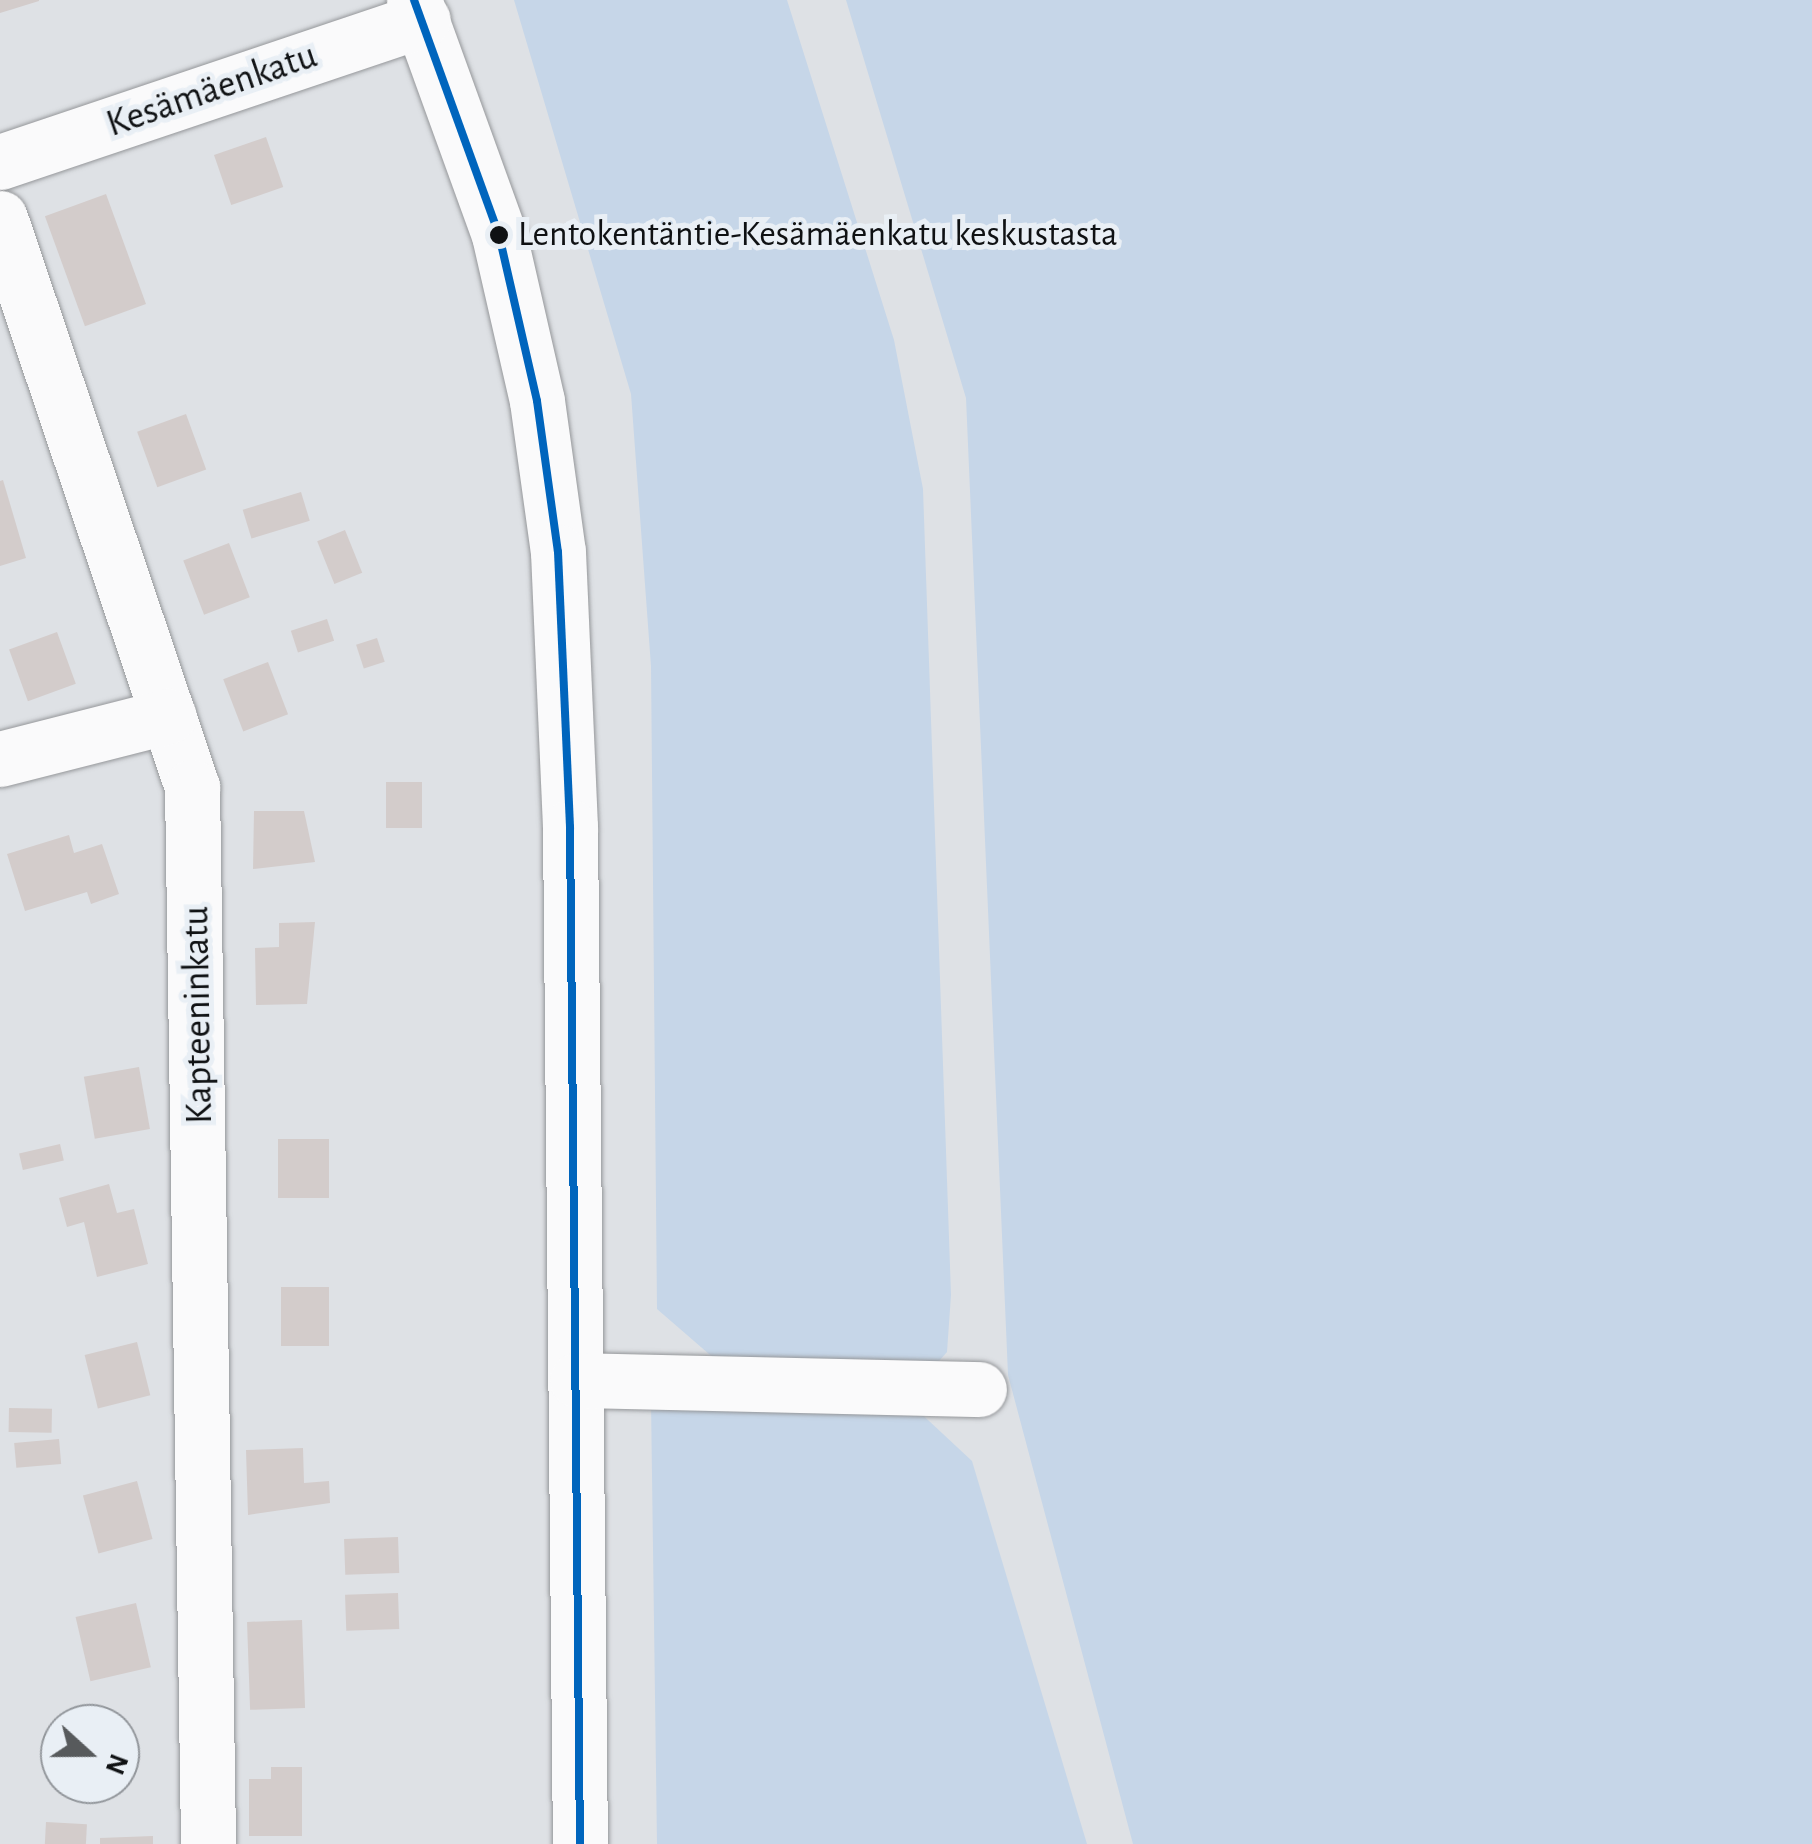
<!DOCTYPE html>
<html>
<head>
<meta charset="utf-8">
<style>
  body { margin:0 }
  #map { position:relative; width:1812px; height:1844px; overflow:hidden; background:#dee1e5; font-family:"Alegreya Sans",sans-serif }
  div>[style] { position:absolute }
  .green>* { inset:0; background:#c6d6e8 }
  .building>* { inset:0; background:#d3cccb; transform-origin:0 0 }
  .roads { filter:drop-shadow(0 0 2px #95979a) drop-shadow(0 0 2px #95979a) }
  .minor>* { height:55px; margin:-27.5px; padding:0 27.5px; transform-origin:27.5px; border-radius:27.5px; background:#fafafb }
  .bus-1>* { height:8px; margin:-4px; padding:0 4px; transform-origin:4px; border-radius:4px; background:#0065bd }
  .dots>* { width:28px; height:28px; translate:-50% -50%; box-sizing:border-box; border:5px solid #e9eff5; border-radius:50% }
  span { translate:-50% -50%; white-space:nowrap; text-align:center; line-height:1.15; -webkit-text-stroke:10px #e9eff5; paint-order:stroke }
  .bus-label { font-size:36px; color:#0f1113 }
  .left { translate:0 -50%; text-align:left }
  .street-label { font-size:38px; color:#0f1113 }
  .north { position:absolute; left:40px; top:1704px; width:100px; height:100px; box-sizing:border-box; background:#e9eff5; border:2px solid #92969b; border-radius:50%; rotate:111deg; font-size:28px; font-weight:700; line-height:40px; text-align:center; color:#0f1113 }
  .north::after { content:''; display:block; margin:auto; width:35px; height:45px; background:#575a5c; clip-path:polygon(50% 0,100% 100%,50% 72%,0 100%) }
</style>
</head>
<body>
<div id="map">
  <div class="green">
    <div style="clip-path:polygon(514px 0,787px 0,894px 340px,923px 489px,951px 1295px,947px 1352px,932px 1369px,724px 1367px,657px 1309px,651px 666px,631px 394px)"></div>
    <div style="clip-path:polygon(846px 0,1812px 0,1812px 1844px,1133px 1844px,1008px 1375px,966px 398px)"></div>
    <div style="clip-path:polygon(651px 1401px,913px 1406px,972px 1461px,1087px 1844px,657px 1844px)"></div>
  </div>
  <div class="building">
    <div style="clip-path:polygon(0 0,39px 0,39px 1px,0 13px)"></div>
    <div style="left:266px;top:137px;width:53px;height:55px;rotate:71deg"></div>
    <div style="left:106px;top:194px;width:117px;height:65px;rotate:70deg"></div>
    <div style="left:186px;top:414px;width:59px;height:52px;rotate:70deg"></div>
    <div style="clip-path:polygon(3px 480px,26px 558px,0 566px,0 481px)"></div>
    <div style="left:301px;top:492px;width:30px;height:61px;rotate:73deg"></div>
    <div style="left:345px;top:530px;width:46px;height:30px;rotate:68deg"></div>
    <div style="left:229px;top:543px;width:58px;height:49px;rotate:69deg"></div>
    <div style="left:327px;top:619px;width:23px;height:38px;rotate:72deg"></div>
    <div style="left:57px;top:632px;width:55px;height:51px;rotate:70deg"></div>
    <div style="left:377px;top:638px;width:25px;height:22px;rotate:72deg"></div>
    <div style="left:268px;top:662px;width:56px;height:48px;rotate:69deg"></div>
    <div style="left:386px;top:782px;width:36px;height:46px"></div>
    <div style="clip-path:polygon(254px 811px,304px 811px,315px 862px,253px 869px)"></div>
    <div style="clip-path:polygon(69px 835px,74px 853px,102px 844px,119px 894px,91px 904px,87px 892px,25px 911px,7px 854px)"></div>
    <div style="clip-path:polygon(315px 922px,307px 1004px,256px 1005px,255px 948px,279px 947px,279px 923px)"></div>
    <div style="left:139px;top:1067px;width:63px;height:56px;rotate:80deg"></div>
    <div style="left:278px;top:1139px;width:51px;height:59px"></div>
    <div style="left:60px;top:1144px;width:17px;height:42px;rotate:77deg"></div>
    <div style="clip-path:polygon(109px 1184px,117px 1213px,134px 1209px,148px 1264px,97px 1277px,84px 1222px,67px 1227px,59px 1198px)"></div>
    <div style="left:281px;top:1287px;width:48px;height:59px"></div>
    <div style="left:137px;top:1342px;width:55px;height:54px;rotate:76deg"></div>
    <div style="left:9px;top:1408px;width:43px;height:24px;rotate:1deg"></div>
    <div style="left:59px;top:1439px;width:25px;height:45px;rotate:85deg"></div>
    <div style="clip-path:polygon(303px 1448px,304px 1483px,329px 1481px,330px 1503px,248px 1515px,246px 1450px)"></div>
    <div style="left:137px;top:1481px;width:60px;height:56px;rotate:75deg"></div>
    <div style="left:398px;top:1537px;width:36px;height:54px;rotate:88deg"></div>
    <div style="left:398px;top:1593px;width:36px;height:53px;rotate:88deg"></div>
    <div style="left:136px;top:1603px;width:66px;height:62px;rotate:77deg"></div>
    <div style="left:302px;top:1620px;width:88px;height:55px;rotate:88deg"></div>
    <div style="clip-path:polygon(271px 1767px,302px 1767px,302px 1836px,249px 1836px,249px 1779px,271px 1779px)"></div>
    <div style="left:46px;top:1822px;width:41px;height:22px;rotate:3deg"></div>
    <div style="clip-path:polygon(153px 1836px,153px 1844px,100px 1844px,100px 1838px)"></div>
  </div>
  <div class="roads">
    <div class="minor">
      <div style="left:414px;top:0;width:250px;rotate:70.1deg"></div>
      <div style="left:499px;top:235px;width:170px;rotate:77.1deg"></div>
      <div style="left:537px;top:401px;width:152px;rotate:82.1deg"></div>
      <div style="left:558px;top:552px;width:275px;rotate:87.5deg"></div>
      <div style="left:570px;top:827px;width:1017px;rotate:89.44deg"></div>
      <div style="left:0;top:162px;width:446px;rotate:-18.6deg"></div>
      <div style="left:0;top:218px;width:601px;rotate:71.35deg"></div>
      <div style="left:192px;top:787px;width:1057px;rotate:89.13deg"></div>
      <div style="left:0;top:759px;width:174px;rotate:-14.3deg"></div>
      <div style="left:577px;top:1380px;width:402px;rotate:1.3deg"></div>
    </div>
  </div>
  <div class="bus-1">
    <div style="left:414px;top:0;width:250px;rotate:70.1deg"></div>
    <div style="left:499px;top:235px;width:170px;rotate:77.1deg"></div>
    <div style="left:537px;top:401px;width:152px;rotate:82.1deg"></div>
    <div style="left:558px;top:552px;width:275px;rotate:87.5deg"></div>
    <div style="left:570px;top:827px;width:1017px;rotate:89.44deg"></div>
  </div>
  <div class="dots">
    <div style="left:499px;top:235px;background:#0f1113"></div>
  </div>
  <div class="bus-label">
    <span class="left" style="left:518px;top:235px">Lentokentäntie-Kesämäenkatu keskustasta</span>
  </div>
  <div class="street-label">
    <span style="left:212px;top:91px;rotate:-19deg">Kesämäenkatu</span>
    <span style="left:199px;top:1015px;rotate:-91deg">Kapteeninkatu</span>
  </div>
  <div class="north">N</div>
</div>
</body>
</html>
